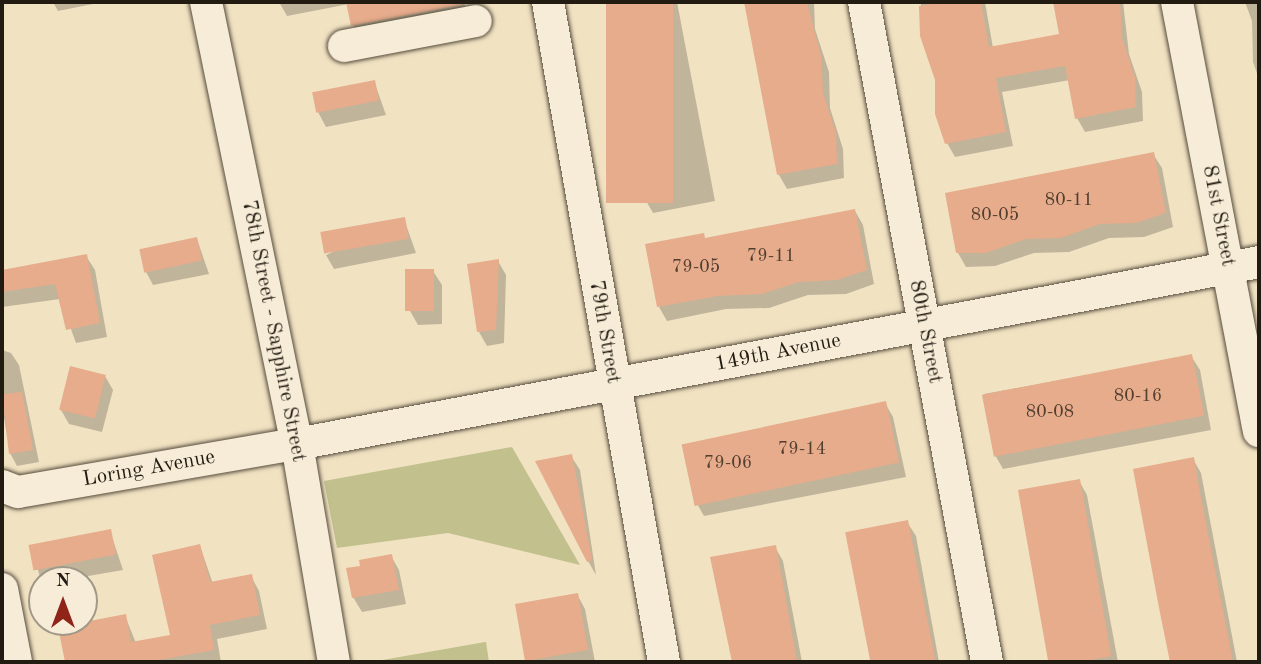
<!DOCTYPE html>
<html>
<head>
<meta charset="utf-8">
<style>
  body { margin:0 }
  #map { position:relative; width:1261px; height:664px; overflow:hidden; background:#f1e2c2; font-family:"Old Standard TT",serif }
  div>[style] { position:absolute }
  .green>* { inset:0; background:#c2c18e }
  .shadow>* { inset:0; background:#0003 }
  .building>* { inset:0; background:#e6ac8c; transform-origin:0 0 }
  .roads { filter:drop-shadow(0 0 2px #564d3d) drop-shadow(0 0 2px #564d3d) }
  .minor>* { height:32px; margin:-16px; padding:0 16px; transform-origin:16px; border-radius:16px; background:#f6ecd7 }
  span { translate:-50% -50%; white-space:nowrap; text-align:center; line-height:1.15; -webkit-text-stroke:5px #f6ecd7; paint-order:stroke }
  .number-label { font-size:18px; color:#533f30 }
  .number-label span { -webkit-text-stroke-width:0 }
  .street-label { font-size:21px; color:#221b11 }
  .frame { position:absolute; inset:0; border:4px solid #221b11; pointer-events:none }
  .north { position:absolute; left:28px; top:566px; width:70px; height:70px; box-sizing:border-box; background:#f6ecd7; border:2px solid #a19888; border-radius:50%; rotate:0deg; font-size:19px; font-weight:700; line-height:28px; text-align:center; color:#221b11 }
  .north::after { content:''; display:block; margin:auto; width:24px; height:32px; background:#8f2418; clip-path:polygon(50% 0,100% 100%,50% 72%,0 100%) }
</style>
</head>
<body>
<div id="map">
  <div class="green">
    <div style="clip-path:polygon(512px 447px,580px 565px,448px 533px,337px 548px,324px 481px)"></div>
    <div style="clip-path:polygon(486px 642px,489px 662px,371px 662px,485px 642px)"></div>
  </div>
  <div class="shadow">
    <div style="clip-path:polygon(53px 2px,92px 2px,93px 4px,58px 11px)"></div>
    <div style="clip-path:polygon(279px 2px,464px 2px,469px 26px,365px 46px,353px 25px,349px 4px,287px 16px)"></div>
    <div style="clip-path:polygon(607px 2px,677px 2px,715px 201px,653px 213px,645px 199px)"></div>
    <div style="clip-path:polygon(746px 2px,814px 2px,815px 29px,829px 72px,830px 108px,843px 149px,844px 178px,787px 189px,779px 175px)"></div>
    <div style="clip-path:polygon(921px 2px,985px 2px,993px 48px,1061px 36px,1054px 2px,1123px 2px,1129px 54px,1142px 92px,1143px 121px,1085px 132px,1077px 118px,1070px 80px,1002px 92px,1013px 146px,955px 157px,947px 143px,936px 80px,921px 35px)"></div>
    <div style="clip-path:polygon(1245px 2px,1259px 2px,1259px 79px,1253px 62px,1252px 21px)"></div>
    <div style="clip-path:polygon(374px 81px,386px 115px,326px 127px,318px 112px)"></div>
    <div style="clip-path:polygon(1153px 154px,1162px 168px,1173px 227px,1144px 237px,1109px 238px,1069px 252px,1034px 253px,995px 266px,966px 267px,958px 253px)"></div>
    <div style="clip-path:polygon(855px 211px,863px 225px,874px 284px,846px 294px,808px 295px,769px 308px,726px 309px,667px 321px,659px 307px,705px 239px)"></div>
    <div style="clip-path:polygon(404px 219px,416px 253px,334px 269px,326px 255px)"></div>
    <div style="clip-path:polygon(197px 239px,209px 274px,153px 285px,145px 270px)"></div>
    <div style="clip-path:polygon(86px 256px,95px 270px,107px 337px,76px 343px,60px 299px,2px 307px,2px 272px)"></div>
    <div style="clip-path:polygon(498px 261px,506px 275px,504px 343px,487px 346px,479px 332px)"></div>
    <div style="clip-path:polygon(433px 271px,442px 285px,442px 324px,418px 325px,410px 311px)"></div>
    <div style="clip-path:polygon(2px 350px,11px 353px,19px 365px,39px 462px,17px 466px,10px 453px,2px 406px)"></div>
    <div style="clip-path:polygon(1191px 356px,1200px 370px,1211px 430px,1003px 469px,995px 455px,984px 394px)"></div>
    <div style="clip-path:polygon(105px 376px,113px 390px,102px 432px,69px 424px,61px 410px)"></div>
    <div style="clip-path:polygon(885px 403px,893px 417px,906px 477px,704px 516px,696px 502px)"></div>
    <div style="clip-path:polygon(571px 456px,580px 470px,596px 575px,588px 561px)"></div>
    <div style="clip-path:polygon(1193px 459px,1201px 473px,1237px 662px,1171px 662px,1135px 470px)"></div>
    <div style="clip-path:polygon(1079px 481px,1087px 495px,1118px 662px,1051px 662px,1020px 492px)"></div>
    <div style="clip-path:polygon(907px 522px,916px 536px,939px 662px,872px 662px,847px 533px)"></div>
    <div style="clip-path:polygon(110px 531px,123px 570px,42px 584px,31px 546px)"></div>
    <div style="clip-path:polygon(200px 546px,213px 584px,251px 576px,259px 591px,267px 629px,217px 639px,221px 662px,66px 662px,60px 628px,125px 616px,136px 643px,172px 637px)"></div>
    <div style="clip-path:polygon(775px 547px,783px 561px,802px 662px,733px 662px,712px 558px)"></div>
    <div style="clip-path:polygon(391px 556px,399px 570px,406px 604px,362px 612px,353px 597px,362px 567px)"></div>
    <div style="clip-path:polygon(577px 594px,585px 609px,595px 662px,528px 662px,517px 606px)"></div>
  </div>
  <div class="building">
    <div style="clip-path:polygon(346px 2px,464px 2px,465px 4px,351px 26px)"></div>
    <div style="left:606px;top:2px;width:67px;height:201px"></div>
    <div style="clip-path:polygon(744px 2px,807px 2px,821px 56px,823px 93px,836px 133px,837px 164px,777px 175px)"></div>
    <div style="clip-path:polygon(943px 2px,981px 2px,989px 47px,1059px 34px,1053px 2px,1120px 2px,1122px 38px,1135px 77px,1136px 107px,1075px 119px,1065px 66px,996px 78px,1006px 132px,945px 144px,935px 114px,935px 80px,920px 36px,919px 6px)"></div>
    <div style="left:375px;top:80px;width:21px;height:64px;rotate:79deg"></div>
    <div style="clip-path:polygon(1154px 152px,1166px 213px,1136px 223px,1100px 224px,1061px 238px,1026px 239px,986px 253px,956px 253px,945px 193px)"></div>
    <div style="clip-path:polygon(855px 209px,867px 270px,837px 280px,799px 282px,762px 294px,718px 296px,657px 307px,645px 244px,704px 233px,705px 238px)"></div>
    <div style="left:405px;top:217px;width:22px;height:86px;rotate:80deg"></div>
    <div style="left:197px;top:237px;width:24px;height:59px;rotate:78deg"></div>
    <div style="clip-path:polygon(87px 254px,100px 323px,66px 330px,55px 284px,2px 292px,2px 270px)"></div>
    <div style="clip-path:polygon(499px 259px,496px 330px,477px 332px,467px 264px)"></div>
    <div style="left:405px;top:269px;width:29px;height:42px"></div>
    <div style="left:1192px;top:354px;width:63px;height:214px;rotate:79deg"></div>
    <div style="left:70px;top:366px;width:37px;height:45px;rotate:14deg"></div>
    <div style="clip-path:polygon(22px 392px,33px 450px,9px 454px,2px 394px)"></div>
    <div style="left:886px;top:401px;width:63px;height:209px;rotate:78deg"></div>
    <div style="clip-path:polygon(572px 454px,592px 560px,587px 562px,535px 461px)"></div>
    <div style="clip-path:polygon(1194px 457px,1200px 493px,1233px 662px,1170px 662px,1160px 613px,1133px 469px)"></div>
    <div style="left:1080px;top:479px;width:180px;height:63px;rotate:80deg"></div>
    <div style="left:908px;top:520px;width:142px;height:64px;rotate:79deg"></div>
    <div style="left:111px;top:529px;width:26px;height:84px;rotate:79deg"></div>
    <div style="clip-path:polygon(200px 544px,210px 582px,252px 574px,260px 615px,210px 625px,214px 650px,148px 662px,65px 662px,58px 627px,126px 614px,131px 642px,170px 635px,152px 555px)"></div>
    <div style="clip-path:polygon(776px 545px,797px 662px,732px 662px,710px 557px)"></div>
    <div style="clip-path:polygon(392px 554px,399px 590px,352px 598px,346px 568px,360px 566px,359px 560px)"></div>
    <div style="left:578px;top:593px;width:58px;height:64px;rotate:80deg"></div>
  </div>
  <div class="roads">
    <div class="minor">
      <div style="left:206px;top:2px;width:451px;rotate:78.4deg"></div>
      <div style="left:297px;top:444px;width:221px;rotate:80.4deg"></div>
      <div style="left:548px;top:2px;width:670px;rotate:80.03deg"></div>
      <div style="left:864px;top:2px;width:671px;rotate:79.44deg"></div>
      <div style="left:1177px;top:2px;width:437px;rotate:79.2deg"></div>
      <div style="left:344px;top:46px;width:134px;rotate:-10.7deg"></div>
      <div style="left:2px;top:486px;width:17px;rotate:21deg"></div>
      <div style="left:18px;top:492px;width:283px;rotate:-9.8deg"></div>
      <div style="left:297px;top:444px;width:979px;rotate:-10.71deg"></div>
      <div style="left:2px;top:589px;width:74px;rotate:79.1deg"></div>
    </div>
  </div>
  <div class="number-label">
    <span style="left:1069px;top:200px">80-11</span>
    <span style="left:995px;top:215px">80-05</span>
    <span style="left:771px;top:256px">79-11</span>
    <span style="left:696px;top:267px">79-05</span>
    <span style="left:1138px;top:396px">80-16</span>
    <span style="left:1050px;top:412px">80-08</span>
    <span style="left:802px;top:449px">79-14</span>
    <span style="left:728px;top:463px">79-06</span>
  </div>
  <div class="street-label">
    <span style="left:1218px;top:216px;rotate:79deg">81st Street</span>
    <span style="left:273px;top:331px;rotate:79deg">78th Street - Sapphire Street</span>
    <span style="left:604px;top:332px;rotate:80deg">79th Street</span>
    <span style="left:925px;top:332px;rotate:79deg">80th Street</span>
    <span style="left:778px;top:353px;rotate:-11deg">149th Avenue</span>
    <span style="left:149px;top:469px;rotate:-10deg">Loring Avenue</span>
  </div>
  <div class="frame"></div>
  <div class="north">N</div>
</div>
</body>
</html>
